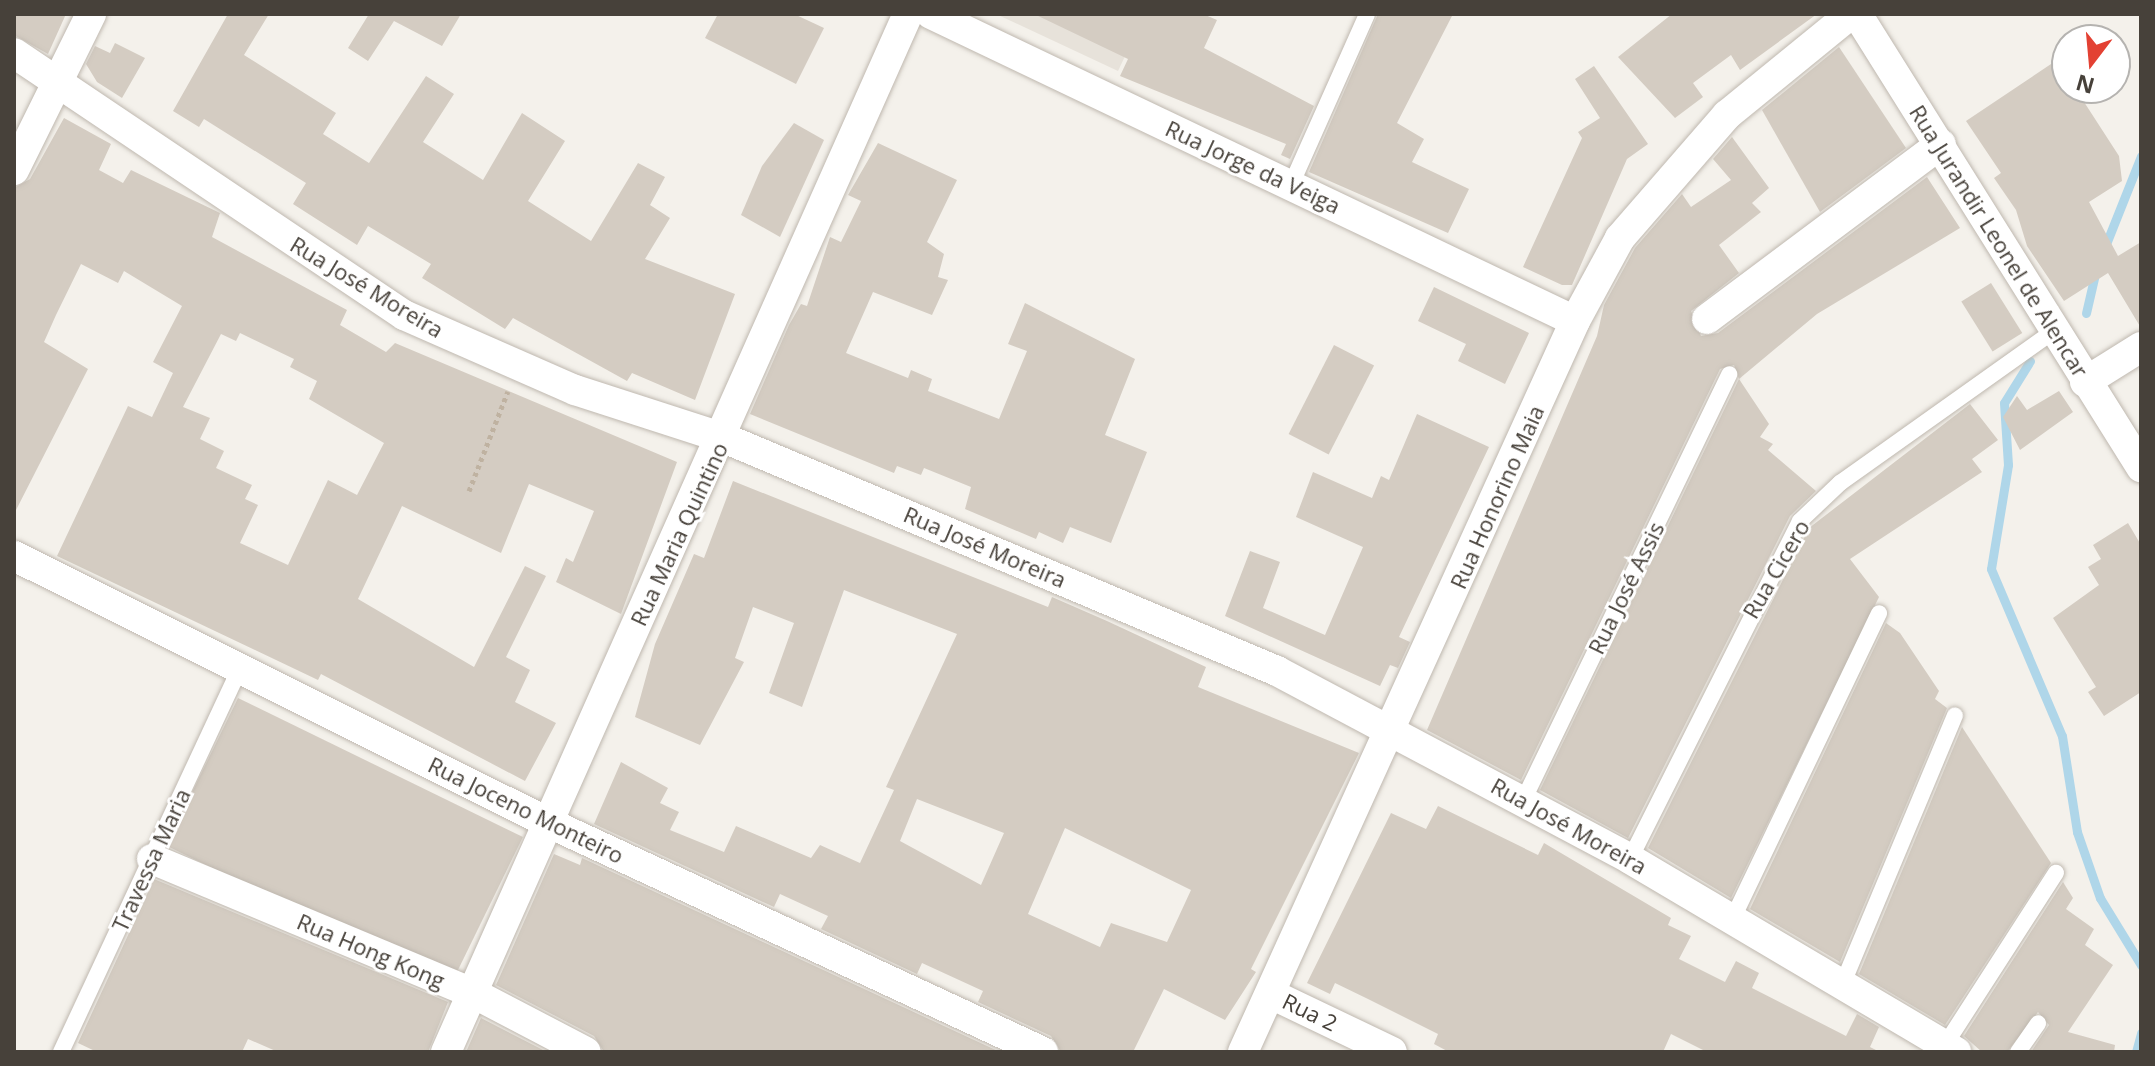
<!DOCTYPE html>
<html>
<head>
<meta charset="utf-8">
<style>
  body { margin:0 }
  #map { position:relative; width:2155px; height:1066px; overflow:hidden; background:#f4f1eb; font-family:"Open Sans",sans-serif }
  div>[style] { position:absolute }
  .residential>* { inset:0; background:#e7e2da }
  .stream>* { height:9px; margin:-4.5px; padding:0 4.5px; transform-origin:4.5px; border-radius:4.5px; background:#afd6e9 }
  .building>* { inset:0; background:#d4ccc2; transform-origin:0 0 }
  .path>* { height:5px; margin-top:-2.5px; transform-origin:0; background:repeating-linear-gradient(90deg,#bfb2a1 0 4px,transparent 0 8px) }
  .roads { filter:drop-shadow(0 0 2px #bfb8af) drop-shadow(0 0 2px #bfb8af) }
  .service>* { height:16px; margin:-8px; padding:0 8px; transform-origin:8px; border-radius:8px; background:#fff }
  .minor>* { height:30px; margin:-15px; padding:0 15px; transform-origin:15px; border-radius:15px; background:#fff }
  span { translate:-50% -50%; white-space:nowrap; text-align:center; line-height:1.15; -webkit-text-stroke:6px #fff; paint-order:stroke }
  .street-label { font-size:22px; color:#47413a }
  .frame { position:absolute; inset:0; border:16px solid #47413a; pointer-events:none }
  .north { position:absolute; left:2051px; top:24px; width:80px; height:80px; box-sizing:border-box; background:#fff; border:2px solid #b5b3b0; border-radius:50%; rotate:196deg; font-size:22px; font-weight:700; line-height:32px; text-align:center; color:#47413a }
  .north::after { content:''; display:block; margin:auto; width:28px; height:36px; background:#e34133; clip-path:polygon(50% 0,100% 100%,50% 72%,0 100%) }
</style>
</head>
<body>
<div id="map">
  <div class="residential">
    <div style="clip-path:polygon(996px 14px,1145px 14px,1118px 71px)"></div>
  </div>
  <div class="stream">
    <div style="left:2104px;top:249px;width:100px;rotate:-68.3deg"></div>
    <div style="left:2086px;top:313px;width:40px;rotate:-77deg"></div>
    <div style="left:2030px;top:361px;width:49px;rotate:121.8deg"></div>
    <div style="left:2004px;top:403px;width:62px;rotate:86.3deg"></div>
    <div style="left:2008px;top:465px;width:105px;rotate:99.3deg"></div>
    <div style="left:1991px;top:569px;width:181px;rotate:67deg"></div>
    <div style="left:2062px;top:736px;width:97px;rotate:81.1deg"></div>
    <div style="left:2077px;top:832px;width:70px;rotate:70.8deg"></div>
    <div style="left:2100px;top:898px;width:79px;rotate:58.5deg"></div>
    <div style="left:2136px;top:1052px;width:20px;rotate:-75deg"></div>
  </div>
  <div class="building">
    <div style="clip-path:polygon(14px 14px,66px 14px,48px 54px,14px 35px)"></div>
    <div style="clip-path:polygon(228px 14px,269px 14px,244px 55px,336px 113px,323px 134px,369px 163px,426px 76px,454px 94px,423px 142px,483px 180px,522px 113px,565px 141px,528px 201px,591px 241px,638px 163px,665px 177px,650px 205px,670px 218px,645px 259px,735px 294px,695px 400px,632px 373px,627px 381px,513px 318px,505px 329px,422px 278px,431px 264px,368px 226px,357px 245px,293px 204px,306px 183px,204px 119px,199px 127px,173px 111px)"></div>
    <div style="clip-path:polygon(369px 14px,461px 14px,442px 46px,394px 21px,368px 61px,348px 48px)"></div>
    <div style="clip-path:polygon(718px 14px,794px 14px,824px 28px,796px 84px,705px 38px)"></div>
    <div style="clip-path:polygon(1034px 14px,1203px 14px,1217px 20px,1204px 48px,1314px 106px,1290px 159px,1281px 155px,1286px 144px,1120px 76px,1128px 59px)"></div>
    <div style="clip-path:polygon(1378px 14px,1453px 14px,1397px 123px,1424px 139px,1412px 162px,1469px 189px,1448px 233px,1309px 172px)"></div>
    <div style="clip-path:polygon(1672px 14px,1817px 14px,1740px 70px,1731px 55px,1693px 83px,1703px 97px,1675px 118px,1618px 57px)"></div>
    <div style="clip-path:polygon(115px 43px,145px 58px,122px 98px,97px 82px,86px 64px,95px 46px,110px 53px)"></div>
    <div style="clip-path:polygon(1839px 47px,1906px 148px,1820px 212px,1762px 110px)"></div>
    <div style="clip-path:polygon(2057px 60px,2067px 88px,2075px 88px,2119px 156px,2122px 181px,2089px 202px,2118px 256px,2141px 242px,2141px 328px,2108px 273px,2064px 301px,2027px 246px,2016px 210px,1994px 178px,2001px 173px,1966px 121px)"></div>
    <div style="clip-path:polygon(1594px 66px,1648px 144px,1627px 159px,1572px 285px,1562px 285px,1523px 267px,1582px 138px,1578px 132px,1600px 118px,1575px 79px)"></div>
    <div style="clip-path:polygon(evenodd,64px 118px,111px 144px,99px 170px,123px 183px,131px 170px,220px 213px,212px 237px,347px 310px,340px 325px,386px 352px,395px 343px,677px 462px,621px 614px,556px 582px,566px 558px,573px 562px,594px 511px,529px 484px,501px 553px,402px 506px,358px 599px,474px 667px,525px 566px,546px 576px,506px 657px,530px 670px,515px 702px,556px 723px,525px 781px,321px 674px,318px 680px,57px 556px,128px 406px,152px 417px,173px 373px,153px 362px,182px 306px,124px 271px,118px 283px,81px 264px,56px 315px,44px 342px,88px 369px,14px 514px,14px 188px,30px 179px,64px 118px,240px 333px,294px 359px,290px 367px,317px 381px,309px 399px,384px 443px,357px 495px,328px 480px,288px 565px,240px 543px,258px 505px,245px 499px,252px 485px,216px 468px,224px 451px,200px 439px,210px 418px,183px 407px,221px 334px,236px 341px,240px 333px)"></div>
    <div style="clip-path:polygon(794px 123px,824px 140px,780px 237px,741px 215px,762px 166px)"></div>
    <div style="clip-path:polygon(1732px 137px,1769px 188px,1752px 203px,1761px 212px,1719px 245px,1739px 273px,1691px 311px,1701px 336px,1718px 333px,1927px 177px,1960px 228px,1817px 314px,1739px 379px,1734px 365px,1720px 369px,1521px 780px,1427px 730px,1597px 336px,1604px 305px,1635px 248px,1682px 194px,1691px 207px,1731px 180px,1713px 159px)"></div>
    <div style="clip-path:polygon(878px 143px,957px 180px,927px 242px,944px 254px,938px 277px,948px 280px,932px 315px,873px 292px,846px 353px,908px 378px,911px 370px,932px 379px,928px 391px,999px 419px,1027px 351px,1008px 344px,1025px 303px,1135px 359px,1105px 435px,1147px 452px,1111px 543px,1070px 527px,1063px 543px,1039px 532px,1036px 539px,965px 509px,971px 487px,924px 468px,921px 475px,897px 466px,894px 473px,750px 414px,789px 325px,801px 304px,807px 306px,830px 237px,841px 242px,861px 201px,848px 195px)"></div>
    <div style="left:1991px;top:283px;width:59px;height:35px;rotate:58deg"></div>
    <div style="clip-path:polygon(1434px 287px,1529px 333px,1505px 384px,1458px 361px,1466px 344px,1418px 321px)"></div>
    <div style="left:1334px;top:345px;width:45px;height:100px;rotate:27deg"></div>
    <div style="clip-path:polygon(1739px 379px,1769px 424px,1760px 437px,1773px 444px,1768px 450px,1816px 491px,1790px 516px,1628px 838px,1540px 790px)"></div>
    <div style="clip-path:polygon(2059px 391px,2073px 412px,2020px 450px,2003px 417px,2017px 396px,2027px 410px)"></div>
    <div style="clip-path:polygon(1970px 404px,1998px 440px,1972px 459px,1982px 472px,1850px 559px,1879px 597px,1731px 898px,1648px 848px,1809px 528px)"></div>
    <div style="clip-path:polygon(1417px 414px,1489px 447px,1399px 637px,1410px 642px,1398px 668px,1390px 665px,1380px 686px,1225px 616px,1250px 551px,1280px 562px,1263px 608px,1325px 635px,1363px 547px,1296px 517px,1313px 472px,1372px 498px,1381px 476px,1389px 480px)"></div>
    <div style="clip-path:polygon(evenodd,733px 481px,1048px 607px,1052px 597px,1107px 621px,1206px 667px,1198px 687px,1359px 753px,1251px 969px,1256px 972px,1225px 1020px,1164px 989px,1133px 1052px,1061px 1052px,1051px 1036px,978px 1002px,983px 991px,922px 963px,917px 974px,821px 929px,828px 916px,780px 894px,774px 907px,594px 824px,621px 762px,668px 788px,660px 803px,679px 812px,670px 830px,724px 852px,736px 826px,811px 858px,820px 845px,860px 863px,894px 790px,886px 787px,957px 634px,844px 590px,802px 707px,769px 693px,794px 623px,753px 607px,735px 658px,744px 662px,700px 745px,635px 717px,655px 644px,694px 554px,704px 558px,733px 481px,917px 799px,1004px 833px,981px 885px,900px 841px,917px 799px,733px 481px,1065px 828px,1191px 890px,1167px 942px,1111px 923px,1100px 947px,1028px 914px,1065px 828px)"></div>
    <div style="clip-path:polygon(2128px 523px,2141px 545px,2141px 692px,2104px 716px,2088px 692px,2096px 687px,2053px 618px,2099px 585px,2088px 567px,2101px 559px,2093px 545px)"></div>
    <div style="clip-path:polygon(1886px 623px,1900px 633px,1939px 691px,1935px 699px,1947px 708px,1840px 962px,1750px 909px)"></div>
    <div style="left:238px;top:698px;width:317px;height:164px;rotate:26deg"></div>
    <div style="clip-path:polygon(1962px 727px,2051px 863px,1945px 1025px,1859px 974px)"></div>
    <div style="clip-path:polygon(1438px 806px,1538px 855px,1544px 843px,1671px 918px,1668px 925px,1691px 936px,1679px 959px,1725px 982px,1736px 961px,1759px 973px,1752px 988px,1846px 1036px,1857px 1014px,1879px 1027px,1870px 1047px,1880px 1052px,1707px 1052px,1671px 1034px,1663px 1052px,1449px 1052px,1434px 1044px,1438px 1034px,1368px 999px,1335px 983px,1330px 994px,1307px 983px,1391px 813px,1426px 829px)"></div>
    <div style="clip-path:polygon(554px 854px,580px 865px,582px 858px,1000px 1052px,604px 1052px,594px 1036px,496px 985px)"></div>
    <div style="clip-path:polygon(154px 879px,448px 1002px,428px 1052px,278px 1052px,248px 1039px,242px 1052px,97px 1052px,78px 1043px)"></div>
    <div style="clip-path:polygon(2063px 882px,2073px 898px,2066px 909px,2094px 929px,2085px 945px,2113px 965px,2068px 1032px,2115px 1045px,2114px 1052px,2031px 1052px,2049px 1025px,2038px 1012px,2007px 1052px,1982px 1052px,1964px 1036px)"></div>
    <div style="clip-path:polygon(481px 1018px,547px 1052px,466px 1052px)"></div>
  </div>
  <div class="path">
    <div style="left:469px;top:491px;width:107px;rotate:-68.7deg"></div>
  </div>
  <div class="roads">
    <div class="service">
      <div style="left:1291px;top:185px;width:187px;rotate:-66deg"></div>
      <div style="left:1523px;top:801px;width:474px;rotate:-64.2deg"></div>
      <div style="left:1630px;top:859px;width:378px;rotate:-63.3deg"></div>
      <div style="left:1800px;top:521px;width:55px;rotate:-43.5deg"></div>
      <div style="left:1840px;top:483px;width:264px;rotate:-35.4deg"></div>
      <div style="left:1733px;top:918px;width:338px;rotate:-64.4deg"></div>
      <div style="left:1843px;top:983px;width:290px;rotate:-67.3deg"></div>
      <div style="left:1945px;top:1045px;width:205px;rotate:-57.2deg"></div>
      <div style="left:61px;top:1052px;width:424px;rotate:-65deg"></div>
      <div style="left:2018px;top:1052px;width:35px;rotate:-55deg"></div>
    </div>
    <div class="minor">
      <div style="left:931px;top:14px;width:713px;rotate:25.49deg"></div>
      <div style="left:1857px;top:14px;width:535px;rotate:57.92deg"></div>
      <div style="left:14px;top:53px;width:470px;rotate:33.9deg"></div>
      <div style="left:404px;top:315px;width:187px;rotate:23.7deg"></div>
      <div style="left:575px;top:390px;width:157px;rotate:17.9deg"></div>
      <div style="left:724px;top:438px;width:600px;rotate:22.85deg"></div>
      <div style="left:1277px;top:671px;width:400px;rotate:28deg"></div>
      <div style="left:1630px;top:859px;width:379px;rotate:30.6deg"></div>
      <div style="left:14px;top:170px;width:174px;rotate:-63.7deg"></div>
      <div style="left:1707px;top:319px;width:292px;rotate:-36.8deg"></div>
      <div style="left:2085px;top:382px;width:66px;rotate:-32deg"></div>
      <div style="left:14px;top:556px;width:596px;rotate:26.52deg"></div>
      <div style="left:547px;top:822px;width:547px;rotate:24.88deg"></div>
      <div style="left:152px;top:859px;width:348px;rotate:22.7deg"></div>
      <div style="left:473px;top:993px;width:127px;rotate:27.6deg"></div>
      <div style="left:1271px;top:994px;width:134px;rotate:25.6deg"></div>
      <div style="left:446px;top:1052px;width:1136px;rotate:-66.01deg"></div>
      <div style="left:1243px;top:1052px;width:803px;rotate:-65.57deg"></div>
      <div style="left:1575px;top:321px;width:94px;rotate:-61.5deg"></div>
      <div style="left:1620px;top:238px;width:163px;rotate:-49deg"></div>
      <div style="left:1727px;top:115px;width:160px;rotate:-39.2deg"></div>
    </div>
  </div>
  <div class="street-label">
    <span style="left:1253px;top:167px;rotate:25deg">Rua Jorge da Veiga</span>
    <span style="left:1999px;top:241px;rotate:58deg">Rua Jurandir Leonel de Alencar</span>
    <span style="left:367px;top:287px;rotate:31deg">Rua José Moreira</span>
    <span style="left:1497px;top:497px;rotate:-66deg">Rua Honorino Maia</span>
    <span style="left:679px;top:534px;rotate:-65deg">Rua Maria Quintino</span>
    <span style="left:985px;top:547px;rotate:23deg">Rua José Moreira</span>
    <span style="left:1776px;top:569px;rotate:-60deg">Rua Cicero</span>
    <span style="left:1626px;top:588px;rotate:-64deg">Rua José Assis</span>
    <span style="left:526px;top:810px;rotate:26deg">Rua Joceno Monteiro</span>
    <span style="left:1569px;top:826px;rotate:29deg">Rua José Moreira</span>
    <span style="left:151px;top:860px;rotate:-65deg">Travessa Maria</span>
    <span style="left:371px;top:951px;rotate:23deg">Rua Hong Kong</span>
    <span style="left:1310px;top:1012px;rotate:26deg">Rua 2</span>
  </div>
  <div class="frame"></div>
  <div class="north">N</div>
</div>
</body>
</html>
